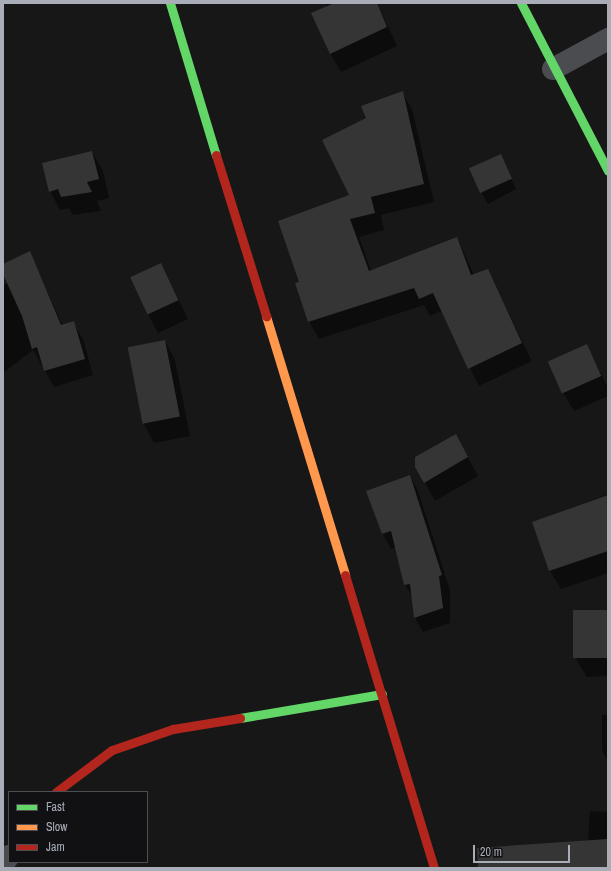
<!DOCTYPE html>
<html>
<head>
<meta charset="utf-8">
<style>
  body { margin:0 }
  #map { position:relative; width:611px; height:871px; overflow:hidden; background:#171717; font-family:"Archivo Narrow",sans-serif }
  div>[style] { position:absolute }
  .shadow>* { inset:0; background:#0007 }
  .building>* { inset:0; background:#353536; transform-origin:0 0 }
  .street>* { height:22px; margin:-11px; padding:0 11px; transform-origin:11px; border-radius:11px; background:#4b4c50 }
  .fast>* { height:9px; margin:-4.5px; padding:0 4.5px; transform-origin:4.5px; border-radius:4.5px; background:#63d668 }
  .slow>* { height:9px; margin:-4.5px; padding:0 4.5px; transform-origin:4.5px; border-radius:4.5px; background:#ff974d }
  .jam>* { height:9px; margin:-4.5px; padding:0 4.5px; transform-origin:4.5px; border-radius:4.5px; background:#b3261e }
  span { translate:-50% -50%; white-space:nowrap; text-align:center; line-height:1.15; -webkit-text-stroke:3px #111113; paint-order:stroke }
  .frame { position:absolute; inset:0; border:4px solid #a8adb8; pointer-events:none }
  .legend { position:absolute; left:8px; top:791px; width:140px; height:72px; box-sizing:border-box; background:#111113; border:1px solid #4d4f55; margin:0; padding:5px 7px; list-style:none; font-size:12px; color:#a8adb8 }
  .legend li { display:flex; align-items:center; gap:8px; height:20px }
  .legend b { width:20px; border:1px solid #4d4f55 }
  .scale { position:absolute; left:473px; top:845px; width:97px; height:18px; box-sizing:border-box; border:2px solid #a8adb8; border-top:0; padding-left:5px; font-size:12px; line-height:14px; white-space:nowrap; color:#a8adb8; -webkit-text-stroke:3px #111113; paint-order:stroke }
</style>
</head>
<body>
<div id="map">
  <div class="shadow">
    <div style="clip-path:polygon(326px 3px,377px 3px,397px 46px,341px 72px,330px 53px)"></div>
    <div style="clip-path:polygon(402px 92px,412px 109px,434px 202px,381px 215px,384px 230px,359px 237px,371px 271px,457px 238px,474px 275px,487px 270px,532px 361px,479px 386px,442px 311px,430px 316px,424px 305px,319px 339px,309px 321px,300px 282px,350px 196px,367px 119px)"></div>
    <div style="clip-path:polygon(92px 152px,103px 171px,109px 198px,97px 201px,101px 211px,73px 215px,69px 208px,60px 210px,50px 191px)"></div>
    <div style="clip-path:polygon(500px 155px,516px 189px,488px 204px,482px 194px)"></div>
    <div style="clip-path:polygon(29px 252px,63px 326px,73px 323px,83px 339px,93px 375px,54px 387px,33px 350px,3px 373px,3px 285px,8px 283px,3px 265px)"></div>
    <div style="clip-path:polygon(161px 265px,188px 319px,158px 333px,148px 314px)"></div>
    <div style="clip-path:polygon(165px 341px,175px 360px,190px 436px,154px 443px,144px 424px)"></div>
    <div style="clip-path:polygon(587px 346px,608px 388px,608px 396px,574px 411px,563px 393px)"></div>
    <div style="clip-path:polygon(466px 454px,478px 476px,435px 501px,416px 467px)"></div>
    <div style="clip-path:polygon(410px 476px,418px 491px,450px 590px,450px 623px,423px 632px,415px 618px,413px 598px,405px 585px,396px 547px,391px 549px,383px 534px,367px 492px)"></div>
    <div style="clip-path:polygon(608px 494px,608px 573px,561px 589px,550px 571px,534px 522px)"></div>
    <div style="clip-path:polygon(608px 611px,608px 676px,587px 677px,576px 659px)"></div>
    <div style="clip-path:polygon(602px 715px,608px 715px,608px 761px,602px 751px)"></div>
    <div style="clip-path:polygon(590px 811px,608px 812px,608px 868px,482px 868px,588px 841px)"></div>
  </div>
  <div class="building">
    <div style="clip-path:polygon(334px 3px,377px 3px,387px 27px,330px 54px,311px 13px)"></div>
    <div style="clip-path:polygon(403px 91px,424px 184px,371px 197px,375px 213px,350px 219px,369px 271px,457px 237px,471px 275px,488px 269px,522px 343px,468px 369px,433px 293px,419px 299px,414px 288px,308px 322px,295px 283px,299px 282px,278px 221px,349px 195px,322px 140px,366px 118px,361px 106px)"></div>
    <div style="clip-path:polygon(92px 151px,99px 179px,87px 182px,92px 192px,61px 197px,58px 189px,49px 192px,42px 163px)"></div>
    <div style="left:501px;top:154px;width:27px;height:35px;rotate:66deg"></div>
    <div style="clip-path:polygon(30px 251px,61px 325px,74px 321px,85px 359px,44px 371px,37px 347px,32px 349px,22px 316px,3px 274px,3px 264px)"></div>
    <div style="left:161px;top:263px;width:41px;height:34px;rotate:65deg"></div>
    <div style="left:165px;top:340px;width:78px;height:38px;rotate:79deg"></div>
    <div style="left:587px;top:344px;width:35px;height:43px;rotate:66deg"></div>
    <div style="clip-path:polygon(456px 434px,468px 457px,424px 483px,415px 467px,415px 457px)"></div>
    <div style="clip-path:polygon(410px 475px,442px 575px,439px 576px,443px 608px,414px 618px,410px 584px,404px 585px,391px 531px,382px 534px,366px 491px)"></div>
    <div style="clip-path:polygon(608px 495px,608px 551px,549px 571px,532px 522px)"></div>
    <div style="left:608px;top:610px;width:48px;height:35px;rotate:90deg"></div>
    <div style="clip-path:polygon(608px 839px,608px 868px,478px 868px,477px 848px)"></div>
  </div>
  <div class="street">
    <div style="left:553px;top:69px;width:63px;rotate:-28.6deg"></div>
    <div style="left:3px;top:864px;width:10px;rotate:-53deg"></div>
  </div>
  <div class="fast">
    <div style="left:170px;top:3px;width:159px;rotate:73.2deg"></div>
    <div style="left:521px;top:3px;width:189px;rotate:62.6deg"></div>
    <div style="left:240px;top:718px;width:144px;rotate:-9.6deg"></div>
  </div>
  <div class="slow">
    <div style="left:266px;top:316px;width:271px;rotate:73deg"></div>
  </div>
  <div class="jam">
    <div style="left:216px;top:155px;width:169px;rotate:72.7deg"></div>
    <div style="left:345px;top:575px;width:306px;rotate:73.1deg"></div>
    <div style="left:56px;top:792px;width:70px;rotate:-36.9deg"></div>
    <div style="left:112px;top:750px;width:65px;rotate:-19deg"></div>
    <div style="left:173px;top:729px;width:68px;rotate:-9.3deg"></div>
  </div>
  <div class="frame"></div>
  <ul class="legend">
  <li><b style="height:5px;background:#63d668"></b>Fast</li>
  <li><b style="height:5px;background:#ff974d"></b>Slow</li>
  <li><b style="height:5px;background:#b3261e"></b>Jam</li>
  </ul>
  <div class="scale">20 m</div>
</div>
</body>
</html>
